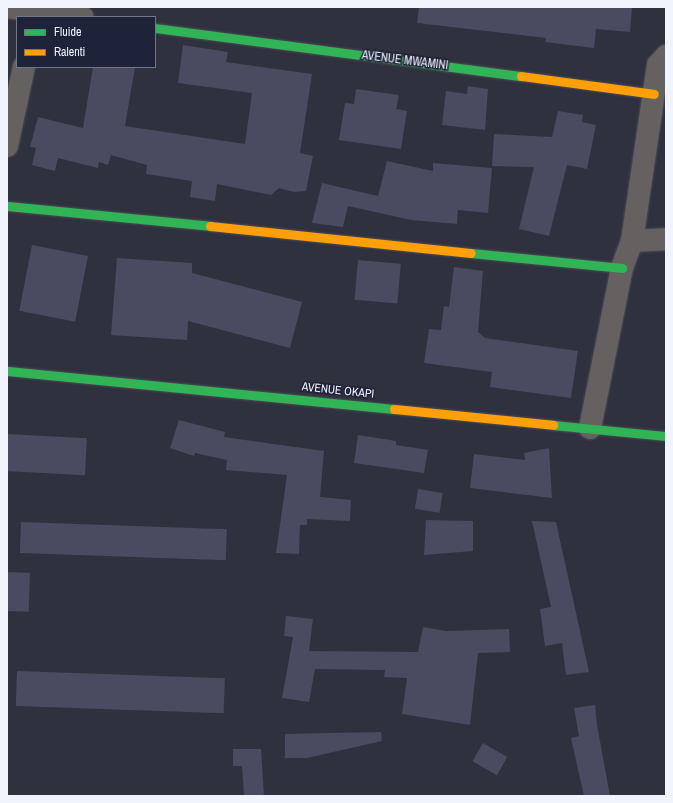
<!DOCTYPE html>
<html>
<head>
<meta charset="utf-8">
<style>
  body { margin:0 }
  #map { position:relative; width:673px; height:803px; overflow:hidden; background:#2f313e; font-family:"Archivo Narrow",sans-serif }
  div>[style] { position:absolute }
  .building>* { inset:0; background:#494b60; transform-origin:0 0 }
  .roads { filter:drop-shadow(0 0 1px #4c4d57) drop-shadow(0 0 1px #4c4d57) }
  .street>* { height:22px; margin:-11px; padding:0 11px; transform-origin:11px; border-radius:11px; background:#656161 }
  .fast>* { height:9px; margin:-4.5px; padding:0 4.5px; transform-origin:4.5px; border-radius:4.5px; background:#30b455 }
  .slow>* { height:9px; margin:-4.5px; padding:0 4.5px; transform-origin:4.5px; border-radius:4.5px; background:#ff9f0a }
  span { translate:-50% -50%; white-space:nowrap; text-align:center; line-height:1.15; -webkit-text-stroke:3px #1f2339; paint-order:stroke }
  .street-label { font-size:12px; color:#f1f3fd }
  .frame { position:absolute; inset:0; border:8px solid #f1f3fd; pointer-events:none }
  .legend { position:absolute; left:16px; top:16px; width:140px; height:52px; box-sizing:border-box; background:#1f2339; border:1px solid #737687; margin:0; padding:5px 7px; list-style:none; font-size:12px; color:#f1f3fd }
  .legend li { display:flex; align-items:center; gap:8px; height:20px }
  .legend b { width:20px; border:1px solid #737687 }
</style>
</head>
<body>
<div id="map">
  <div class="building">
    <div style="clip-path:polygon(419px 7px,632px 7px,630px 32px,596px 29px,594px 48px,545px 42px,546px 38px,417px 23px)"></div>
    <div style="clip-path:polygon(183px 45px,228px 52px,226px 62px,312px 74px,300px 153px,313px 156px,306px 191px,294px 192px,279px 188px,271px 195px,217px 184px,215px 201px,190px 197px,192px 181px,146px 174px,147px 165px,111px 155px,108px 165px,99px 162px,98px 168px,58px 158px,55px 171px,32px 165px,36px 148px,30px 147px,38px 117px,83px 128px,93px 67px,135px 67px,125px 126px,245px 144px,252px 93px,178px 83px)"></div>
    <div style="clip-path:polygon(468px 86px,488px 89px,485px 130px,442px 125px,446px 91px,467px 94px)"></div>
    <div style="clip-path:polygon(356px 89px,399px 95px,396px 109px,407px 111px,401px 149px,339px 140px,345px 103px,354px 104px)"></div>
    <div style="clip-path:polygon(558px 111px,583px 115px,582px 122px,596px 125px,587px 169px,567px 165px,549px 236px,519px 229px,534px 167px,492px 166px,494px 134px,552px 137px)"></div>
    <div style="clip-path:polygon(387px 161px,433px 171px,433px 163px,492px 168px,488px 213px,458px 210px,457px 224px,411px 220px,348px 206px,343px 227px,312px 223px,322px 183px,378px 196px)"></div>
    <div style="left:32px;top:245px;width:57px;height:67px;rotate:11deg"></div>
    <div style="clip-path:polygon(117px 258px,192px 263px,192px 273px,302px 302px,290px 348px,188px 321px,187px 340px,111px 335px)"></div>
    <div style="left:358px;top:260px;width:43px;height:40px;rotate:5deg"></div>
    <div style="clip-path:polygon(454px 267px,483px 271px,478px 332px,485px 338px,578px 351px,571px 398px,490px 387px,492px 372px,424px 363px,429px 329px,441px 330px,444px 306px,449px 307px)"></div>
    <div style="clip-path:polygon(179px 420px,225px 432px,224px 437px,324px 451px,320px 497px,351px 500px,350px 521px,307px 519px,307px 525px,300px 525px,299px 554px,276px 553px,287px 475px,226px 470px,227px 460px,195px 453px,194px 456px,170px 448px)"></div>
    <div style="left:7px;top:434px;width:80px;height:37px;rotate:3deg"></div>
    <div style="clip-path:polygon(358px 435px,396px 441px,396px 445px,428px 450px,424px 473px,354px 463px)"></div>
    <div style="clip-path:polygon(549px 448px,552px 498px,470px 488px,474px 454px,525px 460px,524px 453px)"></div>
    <div style="left:418px;top:489px;width:25px;height:20px;rotate:9deg"></div>
    <div style="clip-path:polygon(426px 520px,473px 521px,473px 551px,424px 555px)"></div>
    <div style="clip-path:polygon(532px 521px,556px 522px,589px 672px,566px 675px,562px 643px,545px 646px,540px 609px,551px 607px)"></div>
    <div style="left:21px;top:522px;width:206px;height:31px;rotate:2deg"></div>
    <div style="left:7px;top:572px;width:23px;height:39px;rotate:2deg"></div>
    <div style="clip-path:polygon(286px 616px,313px 619px,309px 651px,418px 652px,423px 627px,446px 631px,509px 629px,510px 652px,478px 653px,470px 725px,402px 714px,407px 678px,384px 677px,385px 670px,315px 669px,309px 702px,282px 698px,293px 637px,284px 636px)"></div>
    <div style="left:17px;top:671px;width:208px;height:35px;rotate:2deg"></div>
    <div style="clip-path:polygon(595px 705px,597px 725px,610px 796px,584px 796px,571px 738px,579px 736px,574px 708px)"></div>
    <div style="clip-path:polygon(381px 732px,382px 741px,307px 758px,285px 758px,285px 734px)"></div>
    <div style="left:483px;top:743px;width:28px;height:21px;rotate:30deg"></div>
    <div style="clip-path:polygon(233px 749px,261px 749px,264px 796px,244px 796px,242px 766px,233px 766px)"></div>
  </div>
  <div class="roads">
    <div class="street">
      <div style="left:7px;top:7px;width:76px;rotate:7.6deg"></div>
      <div style="left:7px;top:146px;width:81px;rotate:-77.9deg"></div>
      <div style="left:632px;top:241px;width:34px;rotate:-3deg"></div>
      <div style="left:590px;top:428px;width:163px;rotate:-78.7deg"></div>
      <div style="left:622px;top:268px;width:29px;rotate:-70deg"></div>
      <div style="left:632px;top:241px;width:178px;rotate:-81.6deg"></div>
      <div style="left:658px;top:65px;width:12px;rotate:-48deg"></div>
    </div>
    <div class="fast">
      <div style="left:155px;top:28px;width:369px;rotate:7.5deg"></div>
      <div style="left:7px;top:206px;width:204px;rotate:5.6deg"></div>
      <div style="left:471px;top:253px;width:152px;rotate:5.7deg"></div>
      <div style="left:7px;top:371px;width:389px;rotate:5.6deg"></div>
      <div style="left:553px;top:425px;width:114px;rotate:5.6deg"></div>
    </div>
    <div class="slow">
      <div style="left:521px;top:76px;width:134px;rotate:7.7deg"></div>
      <div style="left:210px;top:226px;width:262px;rotate:5.9deg"></div>
      <div style="left:394px;top:409px;width:160px;rotate:5.7deg"></div>
    </div>
  </div>
  <div class="street-label">
    <span style="left:405px;top:61px;rotate:7deg">AVENUE MWAMINI</span>
    <span style="left:338px;top:391px;rotate:6deg">AVENUE OKAPI</span>
  </div>
  <div class="frame"></div>
  <ul class="legend">
  <li><b style="height:5px;background:#30b455"></b>Fluide</li>
  <li><b style="height:5px;background:#ff9f0a"></b>Ralenti</li>
  </ul>
</div>
</body>
</html>
